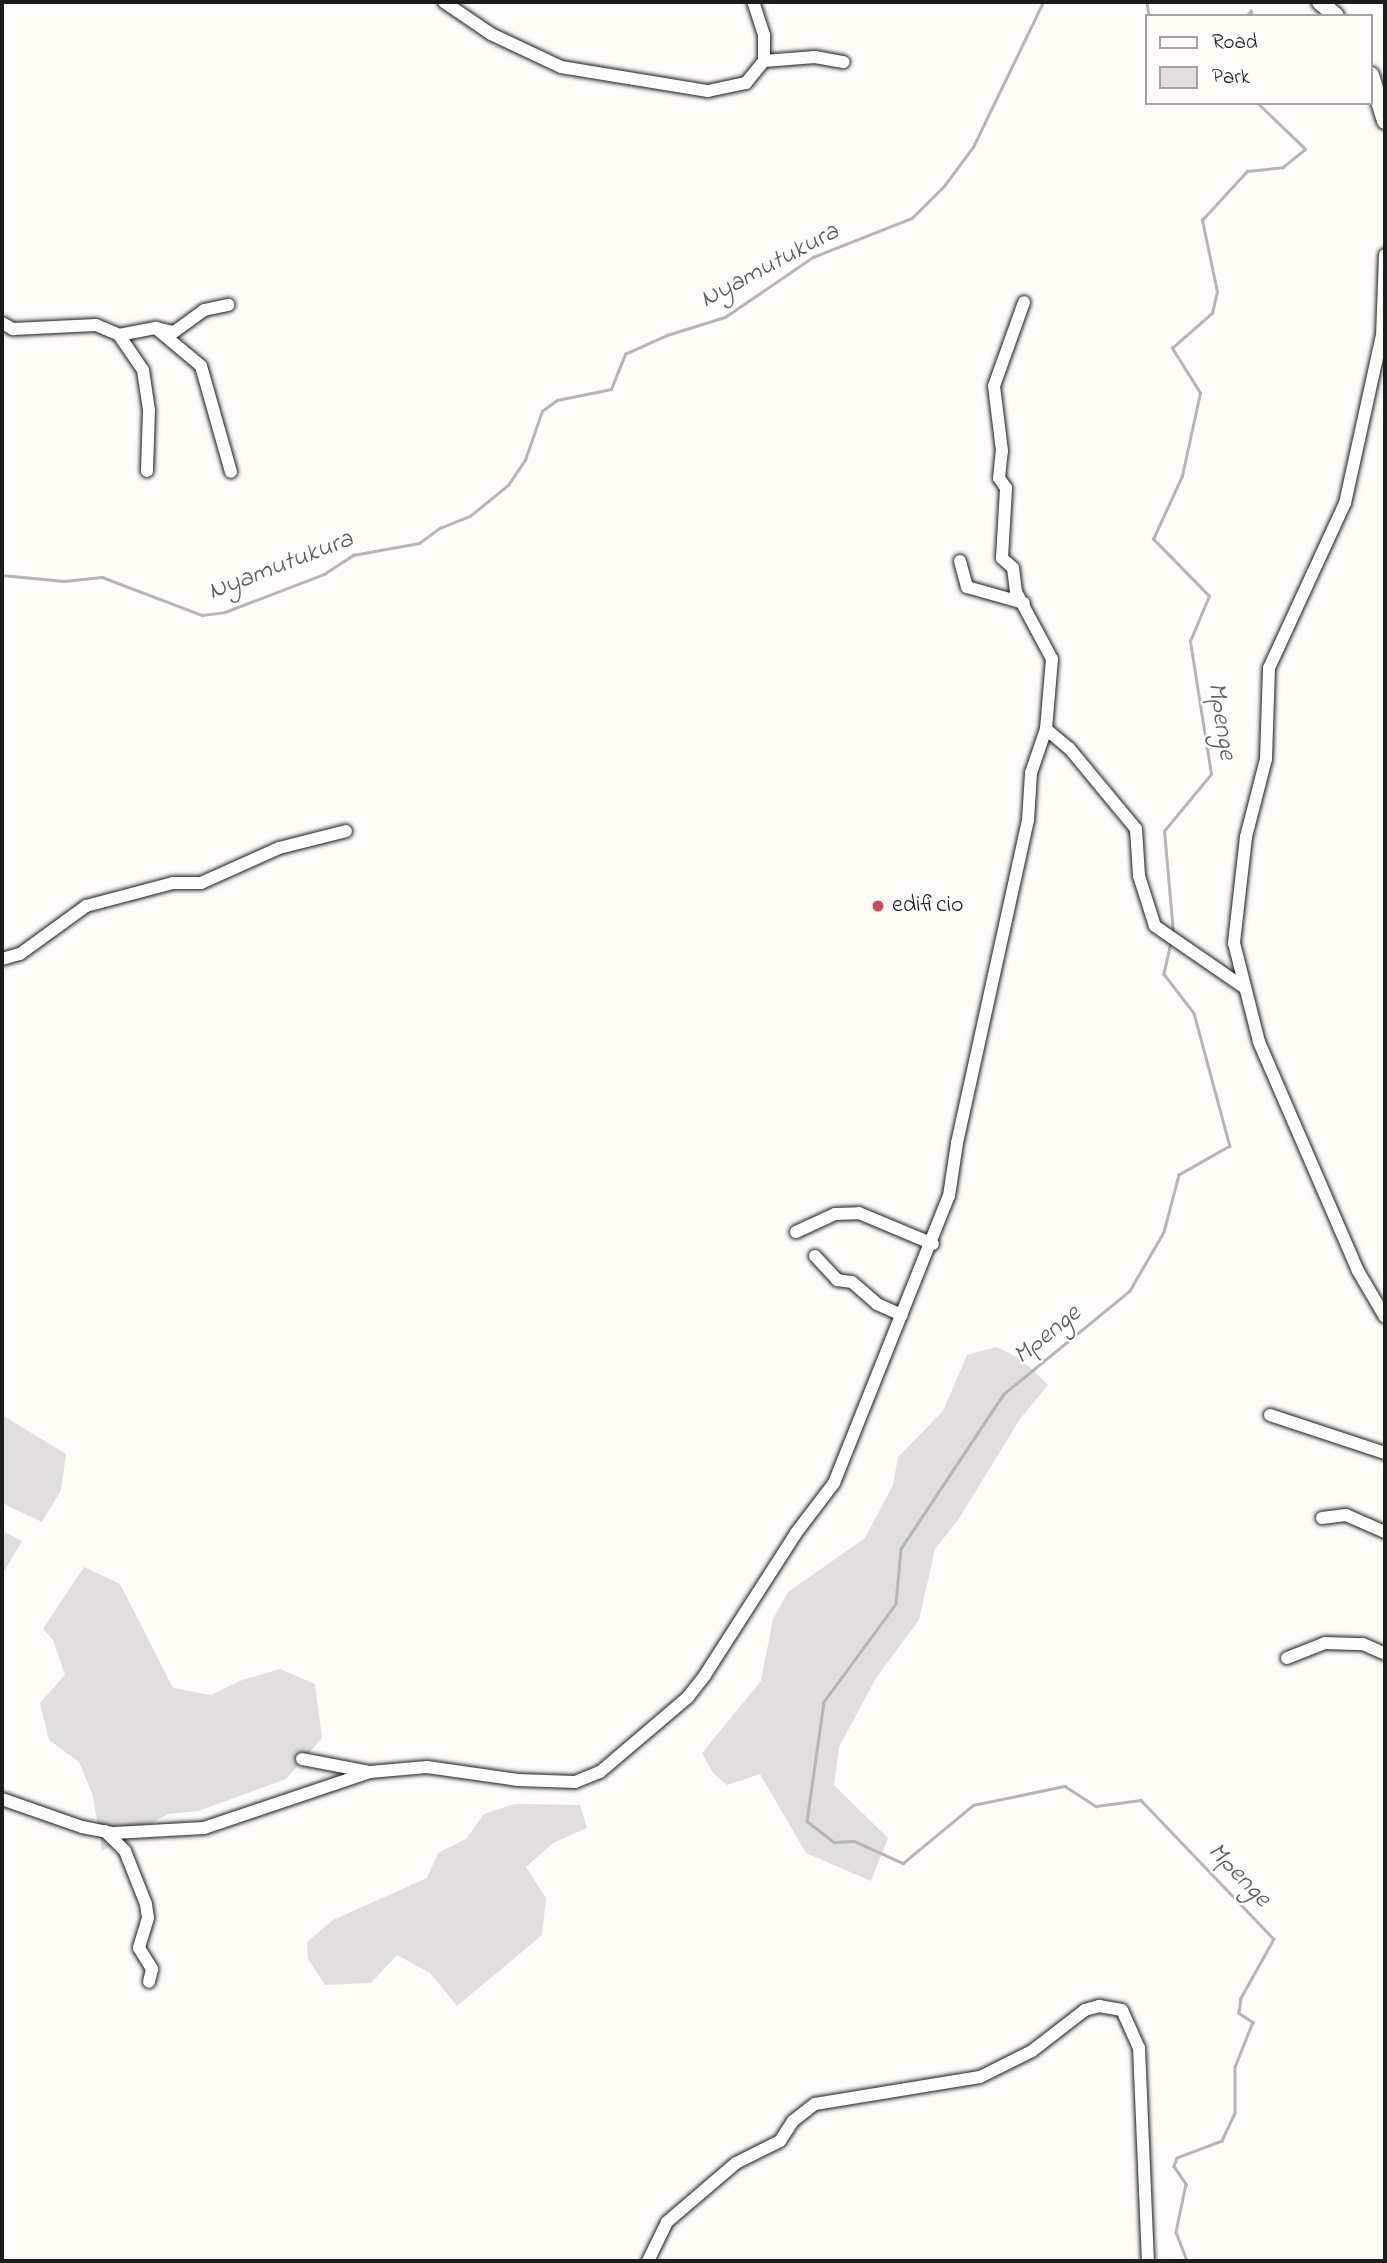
<!DOCTYPE html>
<html>
<head>
<meta charset="utf-8">
<style>
  body { margin:0 }
  #map { position:relative; width:1387px; height:2263px; overflow:hidden; background:#fdfcf7; font-family:"Indie Flower",sans-serif }
  div>[style] { position:absolute }
  .green>* { inset:0; background:#e0dfdb }
  .stream>* { height:2.5px; margin:-1.25px; padding:0 1.25px; transform-origin:1.25px; border-radius:1.25px; background:#b7b6b2 }
  .roads { filter:drop-shadow(0 0 2px #1c1c1c) drop-shadow(0 0 2px #1c1c1c) }
  .street>* { height:12px; margin:-6px; padding:0 6px; transform-origin:6px; border-radius:6px; background:#fdfcf7 }
  .secondary>* { height:16px; margin:-8px; padding:0 8px; transform-origin:8px; border-radius:8px; background:#fdfcf7 }
  .dots>* { width:19px; height:19px; translate:-50% -50%; box-sizing:border-box; border:4px solid #fdfcf7; border-radius:50% }
  span { translate:-50% -50%; white-space:nowrap; text-align:center; line-height:1.15; -webkit-text-stroke:5px #fdfcf7; paint-order:stroke }
  .poi-label { font-size:24px; color:#1c1c1c }
  .left { translate:0 -50%; text-align:left }
  .water-label { font-size:26px; color:#5a5a58; font-style:italic }
  .frame { position:absolute; inset:0; border:4px solid #1c1c1c; pointer-events:none }
  .legend { position:absolute; left:1145px; top:14px; width:228px; height:91px; box-sizing:border-box; background:#fdfcf7; border:2px solid #a3a29f; margin:0; padding:9px 12px; list-style:none; font-size:21px; color:#1c1c1c }
  .legend li { display:flex; align-items:center; gap:14px; height:35px }
  .legend b { width:35px; border:2px solid #a3a29f }
</style>
</head>
<body>
<div id="map">
  <div class="green">
    <div style="clip-path:polygon(996px 1347px,1021px 1359px,1048px 1385px,1020px 1419px,958px 1520px,935px 1549px,919px 1620px,876px 1678px,839px 1747px,834px 1785px,888px 1838px,871px 1881px,806px 1853px,760px 1774px,727px 1785px,713px 1773px,702px 1753px,761px 1681px,773px 1619px,788px 1592px,865px 1538px,893px 1485px,898px 1457px,943px 1411px,967px 1355px)"></div>
    <div style="clip-path:polygon(2px 1415px,66px 1454px,61px 1490px,42px 1522px,2px 1503px)"></div>
    <div style="clip-path:polygon(2px 1531px,22px 1541px,2px 1575px)"></div>
    <div style="clip-path:polygon(84px 1567px,120px 1584px,173px 1688px,211px 1695px,242px 1680px,280px 1669px,315px 1684px,322px 1738px,286px 1779px,199px 1811px,168px 1814px,102px 1851px,93px 1796px,79px 1762px,49px 1740px,40px 1703px,65px 1675px,53px 1640px,43px 1629px)"></div>
    <div style="clip-path:polygon(515px 1804px,580px 1805px,587px 1828px,553px 1843px,526px 1867px,546px 1898px,542px 1935px,457px 2006px,430px 1973px,397px 1955px,371px 1983px,325px 1985px,308px 1959px,307px 1942px,333px 1920px,427px 1878px,438px 1853px,466px 1839px,484px 1814px)"></div>
  </div>
  <div class="stream">
    <div style="left:1147px;top:2px;width:14px;rotate:82deg"></div>
    <div style="left:1246px;top:16px;width:7px;rotate:-45deg"></div>
    <div style="left:1251px;top:11px;width:5px;rotate:79deg"></div>
    <div style="left:2px;top:575px;width:62px;rotate:5.5deg"></div>
    <div style="left:64px;top:581px;width:38px;rotate:-6deg"></div>
    <div style="left:102px;top:577px;width:107px;rotate:20.8deg"></div>
    <div style="left:202px;top:615px;width:23px;rotate:-7deg"></div>
    <div style="left:225px;top:612px;width:106px;rotate:-21deg"></div>
    <div style="left:324px;top:574px;width:35px;rotate:-33deg"></div>
    <div style="left:353px;top:555px;width:67px;rotate:-10.3deg"></div>
    <div style="left:419px;top:543px;width:26px;rotate:-36deg"></div>
    <div style="left:440px;top:528px;width:32px;rotate:-22deg"></div>
    <div style="left:470px;top:516px;width:49px;rotate:-39.2deg"></div>
    <div style="left:508px;top:485px;width:30px;rotate:-56deg"></div>
    <div style="left:525px;top:460px;width:52px;rotate:-70.9deg"></div>
    <div style="left:542px;top:411px;width:19px;rotate:-36deg"></div>
    <div style="left:557px;top:400px;width:55px;rotate:-11.5deg"></div>
    <div style="left:611px;top:389px;width:38px;rotate:-68deg"></div>
    <div style="left:625px;top:354px;width:46px;rotate:-24.3deg"></div>
    <div style="left:667px;top:335px;width:61px;rotate:-17.2deg"></div>
    <div style="left:725px;top:317px;width:107px;rotate:-34.3deg"></div>
    <div style="left:813px;top:257px;width:106px;rotate:-21.5deg"></div>
    <div style="left:912px;top:218px;width:45px;rotate:-45deg"></div>
    <div style="left:944px;top:186px;width:49px;rotate:-53.4deg"></div>
    <div style="left:973px;top:147px;width:161px;rotate:-64.2deg"></div>
    <div style="left:1173px;top:933px;width:102px;rotate:-95deg"></div>
    <div style="left:1164px;top:831px;width:74px;rotate:-50.5deg"></div>
    <div style="left:1211px;top:774px;width:135px;rotate:-99deg"></div>
    <div style="left:1190px;top:641px;width:49px;rotate:-67.1deg"></div>
    <div style="left:1209px;top:596px;width:80px;rotate:-134.5deg"></div>
    <div style="left:1153px;top:539px;width:69px;rotate:-65.3deg"></div>
    <div style="left:1182px;top:476px;width:85px;rotate:-77.8deg"></div>
    <div style="left:1200px;top:393px;width:53px;rotate:-121.9deg"></div>
    <div style="left:1172px;top:348px;width:53px;rotate:-41.2deg"></div>
    <div style="left:1212px;top:313px;width:22px;rotate:-77deg"></div>
    <div style="left:1217px;top:292px;width:74px;rotate:-101.8deg"></div>
    <div style="left:1202px;top:220px;width:67px;rotate:-47.4deg"></div>
    <div style="left:1247px;top:171px;width:36px;rotate:-6deg"></div>
    <div style="left:1283px;top:167px;width:28px;rotate:-39deg"></div>
    <div style="left:1305px;top:149px;width:66px;rotate:-136.2deg"></div>
    <div style="left:1171px;top:943px;width:32px;rotate:103deg"></div>
    <div style="left:1164px;top:974px;width:49px;rotate:52.4deg"></div>
    <div style="left:1194px;top:1013px;width:138px;rotate:74.9deg"></div>
    <div style="left:1230px;top:1146px;width:59px;rotate:150.4deg"></div>
    <div style="left:1179px;top:1175px;width:59px;rotate:104.7deg"></div>
    <div style="left:1164px;top:1232px;width:68px;rotate:120deg"></div>
    <div style="left:1130px;top:1291px;width:163px;rotate:140.7deg"></div>
    <div style="left:1004px;top:1394px;width:186px;rotate:123.6deg"></div>
    <div style="left:901px;top:1549px;width:55px;rotate:95.2deg"></div>
    <div style="left:896px;top:1604px;width:122px;rotate:126.3deg"></div>
    <div style="left:824px;top:1702px;width:120px;rotate:98.1deg"></div>
    <div style="left:807px;top:1821px;width:34px;rotate:38deg"></div>
    <div style="left:834px;top:1842px;width:20px;rotate:-3deg"></div>
    <div style="left:854px;top:1841px;width:54px;rotate:24.2deg"></div>
    <div style="left:903px;top:1863px;width:91px;rotate:-39.6deg"></div>
    <div style="left:973px;top:1805px;width:94px;rotate:-11.7deg"></div>
    <div style="left:1065px;top:1786px;width:37px;rotate:33deg"></div>
    <div style="left:1096px;top:1806px;width:45px;rotate:-7.6deg"></div>
    <div style="left:1141px;top:1800px;width:192px;rotate:46.3deg"></div>
    <div style="left:1274px;top:1939px;width:68px;rotate:119.2deg"></div>
    <div style="left:1241px;top:1998px;width:15px;rotate:98deg"></div>
    <div style="left:1239px;top:2013px;width:17px;rotate:33deg"></div>
    <div style="left:1253px;top:2022px;width:48px;rotate:111.8deg"></div>
    <div style="left:1235px;top:2067px;width:46px;rotate:90deg"></div>
    <div style="left:1235px;top:2113px;width:31px;rotate:115deg"></div>
    <div style="left:1222px;top:2141px;width:48px;rotate:159.3deg"></div>
    <div style="left:1177px;top:2158px;width:9px;rotate:111deg"></div>
    <div style="left:1174px;top:2166px;width:22px;rotate:56deg"></div>
    <div style="left:1186px;top:2184px;width:49px;rotate:101.8deg"></div>
    <div style="left:1176px;top:2232px;width:31px;rotate:69deg"></div>
  </div>
  <div class="roads">
    <div class="street">
      <div style="left:444px;top:2px;width:57px;rotate:34.2deg"></div>
      <div style="left:491px;top:34px;width:77px;rotate:25.2deg"></div>
      <div style="left:561px;top:67px;width:149px;rotate:9.3deg"></div>
      <div style="left:708px;top:91px;width:39px;rotate:-12deg"></div>
      <div style="left:746px;top:83px;width:28px;rotate:-51deg"></div>
      <div style="left:764px;top:61px;width:26px;rotate:-90deg"></div>
      <div style="left:764px;top:35px;width:35px;rotate:-108deg"></div>
      <div style="left:764px;top:61px;width:51px;rotate:-4.5deg"></div>
      <div style="left:815px;top:57px;width:29px;rotate:10deg"></div>
      <div style="left:1385px;top:255px;width:80px;rotate:92.1deg"></div>
      <div style="left:1382px;top:335px;width:172px;rotate:102.4deg"></div>
      <div style="left:1345px;top:503px;width:182px;rotate:114.7deg"></div>
      <div style="left:1269px;top:668px;width:91px;rotate:91.9deg"></div>
      <div style="left:1266px;top:759px;width:81px;rotate:104.4deg"></div>
      <div style="left:1246px;top:837px;width:107px;rotate:96.5deg"></div>
      <div style="left:1234px;top:943px;width:102px;rotate:75.8deg"></div>
      <div style="left:1259px;top:1042px;width:249px;rotate:66.6deg"></div>
      <div style="left:1358px;top:1271px;width:53px;rotate:59.6deg"></div>
      <div style="left:2px;top:323px;width:13px;rotate:29deg"></div>
      <div style="left:13px;top:329px;width:83px;rotate:-2.8deg"></div>
      <div style="left:96px;top:325px;width:25px;rotate:23deg"></div>
      <div style="left:119px;top:335px;width:38px;rotate:-11deg"></div>
      <div style="left:156px;top:328px;width:18px;rotate:13deg"></div>
      <div style="left:174px;top:332px;width:37px;rotate:-36deg"></div>
      <div style="left:204px;top:310px;width:25px;rotate:-12deg"></div>
      <div style="left:158px;top:330px;width:56px;rotate:39.9deg"></div>
      <div style="left:201px;top:366px;width:110px;rotate:74.2deg"></div>
      <div style="left:119px;top:335px;width:42px;rotate:55.6deg"></div>
      <div style="left:143px;top:370px;width:40px;rotate:81.5deg"></div>
      <div style="left:149px;top:410px;width:61px;rotate:91.9deg"></div>
      <div style="left:960px;top:561px;width:27px;rotate:75deg"></div>
      <div style="left:967px;top:587px;width:59px;rotate:15.7deg"></div>
      <div style="left:1046px;top:729px;width:30px;rotate:40deg"></div>
      <div style="left:1069px;top:748px;width:105px;rotate:50.4deg"></div>
      <div style="left:1136px;top:829px;width:47px;rotate:86.3deg"></div>
      <div style="left:1139px;top:876px;width:52px;rotate:72.3deg"></div>
      <div style="left:1155px;top:926px;width:106px;rotate:34.6deg"></div>
      <div style="left:2px;top:959px;width:19px;rotate:-16deg"></div>
      <div style="left:20px;top:954px;width:82px;rotate:-36deg"></div>
      <div style="left:86px;top:906px;width:90px;rotate:-14.8deg"></div>
      <div style="left:173px;top:883px;width:28px"></div>
      <div style="left:201px;top:883px;width:85px;rotate:-24.2deg"></div>
      <div style="left:279px;top:848px;width:69px;rotate:-14.2deg"></div>
      <div style="left:796px;top:1232px;width:43px;rotate:-24.8deg"></div>
      <div style="left:835px;top:1214px;width:24px;rotate:-2deg"></div>
      <div style="left:859px;top:1213px;width:80px;rotate:22.7deg"></div>
      <div style="left:815px;top:1256px;width:33px;rotate:47deg"></div>
      <div style="left:837px;top:1280px;width:15px;rotate:8deg"></div>
      <div style="left:852px;top:1282px;width:33px;rotate:41deg"></div>
      <div style="left:877px;top:1304px;width:27px;rotate:24deg"></div>
      <div style="left:1270px;top:1415px;width:121px;rotate:18.3deg"></div>
      <div style="left:1322px;top:1518px;width:24px;rotate:-7deg"></div>
      <div style="left:1346px;top:1515px;width:43px;rotate:23.6deg"></div>
      <div style="left:1287px;top:1658px;width:41px;rotate:-21.5deg"></div>
      <div style="left:1325px;top:1643px;width:38px;rotate:2deg"></div>
      <div style="left:1363px;top:1644px;width:24px;rotate:24deg"></div>
      <div style="left:302px;top:1759px;width:69px;rotate:10.8deg"></div>
      <div style="left:2px;top:1799px;width:85px;rotate:19.3deg"></div>
      <div style="left:82px;top:1827px;width:33px;rotate:11deg"></div>
      <div style="left:114px;top:1833px;width:90px;rotate:-3.2deg"></div>
      <div style="left:204px;top:1828px;width:175px;rotate:-18.6deg"></div>
      <div style="left:370px;top:1772px;width:57px;rotate:-5deg"></div>
      <div style="left:427px;top:1767px;width:92px;rotate:8.1deg"></div>
      <div style="left:518px;top:1780px;width:57px;rotate:2deg"></div>
      <div style="left:575px;top:1782px;width:27px;rotate:-22deg"></div>
      <div style="left:600px;top:1772px;width:116px;rotate:-40.4deg"></div>
      <div style="left:688px;top:1697px;width:28px;rotate:-52deg"></div>
      <div style="left:705px;top:1675px;width:169px;rotate:-57.3deg"></div>
      <div style="left:796px;top:1533px;width:63px;rotate:-52.8deg"></div>
      <div style="left:834px;top:1483px;width:309px;rotate:-68.2deg"></div>
      <div style="left:949px;top:1196px;width:54px;rotate:-81.4deg"></div>
      <div style="left:957px;top:1143px;width:331px;rotate:-77.6deg"></div>
      <div style="left:1028px;top:820px;width:47px;rotate:-86.3deg"></div>
      <div style="left:1031px;top:773px;width:46px;rotate:-71.2deg"></div>
      <div style="left:1046px;top:729px;width:70px;rotate:-85.1deg"></div>
      <div style="left:1052px;top:659px;width:76px;rotate:-118.2deg"></div>
      <div style="left:1016px;top:592px;width:24px;rotate:-97deg"></div>
      <div style="left:1013px;top:568px;width:15px;rotate:-138deg"></div>
      <div style="left:1002px;top:558px;width:70px;rotate:-86.7deg"></div>
      <div style="left:1006px;top:488px;width:12px;rotate:-125deg"></div>
      <div style="left:999px;top:478px;width:27px;rotate:-84deg"></div>
      <div style="left:1002px;top:451px;width:65px;rotate:-97deg"></div>
      <div style="left:994px;top:386px;width:89px;rotate:-70.3deg"></div>
      <div style="left:105px;top:1831px;width:28px;rotate:45deg"></div>
      <div style="left:125px;top:1851px;width:57px;rotate:68.4deg"></div>
      <div style="left:146px;top:1904px;width:14px;rotate:82deg"></div>
      <div style="left:148px;top:1918px;width:31px;rotate:107deg"></div>
      <div style="left:139px;top:1948px;width:25px;rotate:58deg"></div>
      <div style="left:152px;top:1969px;width:13px;rotate:103deg"></div>
      <div style="left:648px;top:2261px;width:43px;rotate:-64deg"></div>
      <div style="left:667px;top:2222px;width:91px;rotate:-40.5deg"></div>
      <div style="left:736px;top:2163px;width:49px;rotate:-26.6deg"></div>
      <div style="left:780px;top:2141px;width:24px;rotate:-57deg"></div>
      <div style="left:793px;top:2121px;width:28px;rotate:-38deg"></div>
      <div style="left:815px;top:2104px;width:167px;rotate:-9.3deg"></div>
      <div style="left:980px;top:2077px;width:58px;rotate:-26.6deg"></div>
      <div style="left:1032px;top:2051px;width:67px;rotate:-37.7deg"></div>
      <div style="left:1085px;top:2010px;width:15px;rotate:-16deg"></div>
      <div style="left:1099px;top:2006px;width:23px;rotate:10deg"></div>
      <div style="left:1122px;top:2010px;width:42px;rotate:65.9deg"></div>
      <div style="left:1139px;top:2048px;width:213px;rotate:87.6deg"></div>
    </div>
    <div class="secondary">
      <div style="left:1320px;top:2px;width:21px;rotate:41deg"></div>
      <div style="left:1371px;top:75px;width:48px;rotate:73.1deg"></div>
    </div>
  </div>
  <div class="dots">
    <div style="left:878px;top:906px;background:#d1495b"></div>
  </div>
  <div class="poi-label">
    <span class="left" style="left:892px;top:906px">edificio</span>
  </div>
  <div class="water-label">
    <span style="left:770px;top:267px;rotate:-28deg">Nyamutukura</span>
    <span style="left:281px;top:567px;rotate:-21deg">Nyamutukura</span>
    <span style="left:1220px;top:721px;rotate:81deg">Mpenge</span>
    <span style="left:1048px;top:1336px;rotate:-39deg">Mpenge</span>
    <span style="left:1238px;top:1876px;rotate:46deg">Mpenge</span>
  </div>
  <div class="frame"></div>
  <ul class="legend">
  <li><b style="height:9px;background:#fdfcf7"></b>Road</li>
  <li><b style="height:19px;background:#e0dfdb"></b>Park</li>
  </ul>
</div>
</body>
</html>
